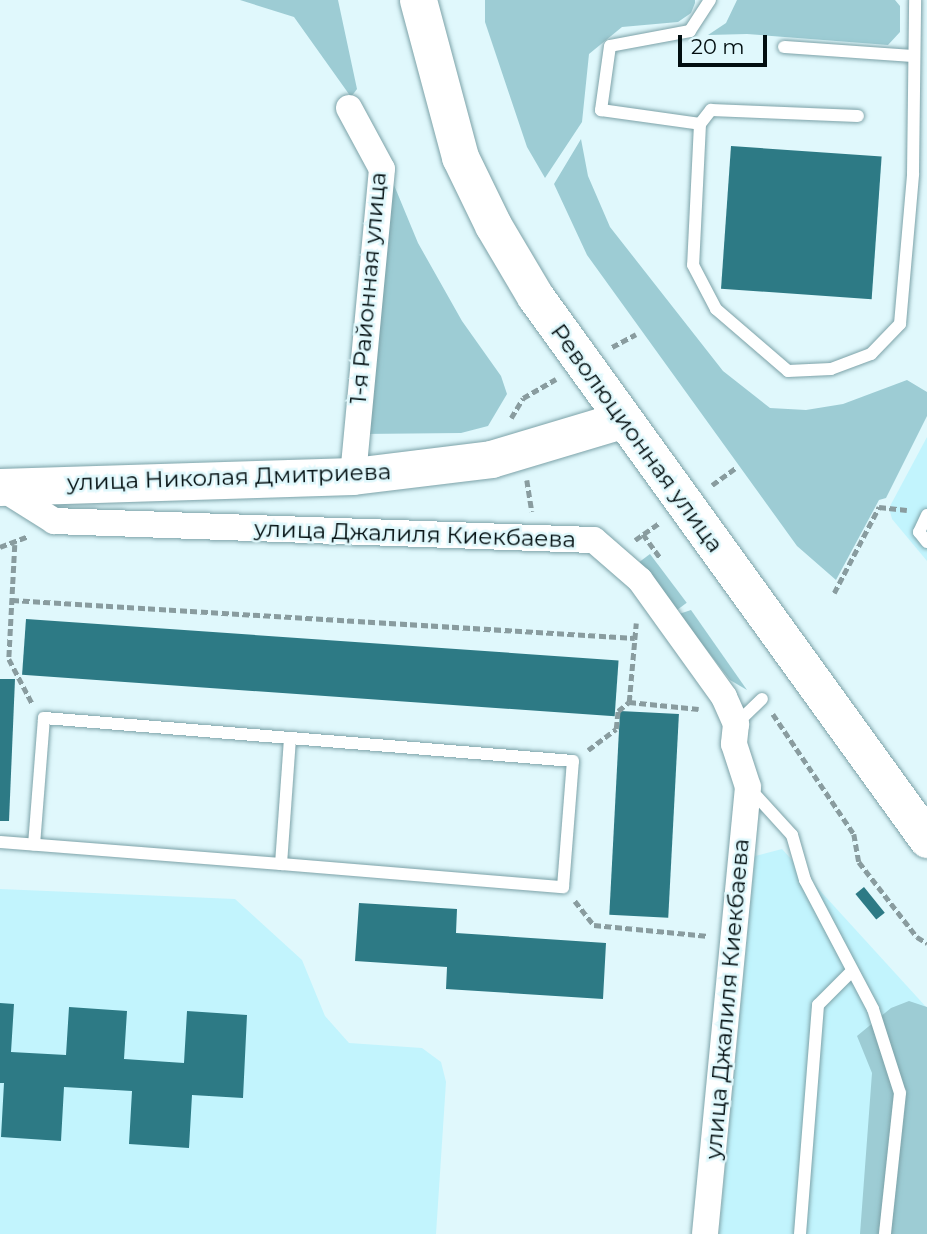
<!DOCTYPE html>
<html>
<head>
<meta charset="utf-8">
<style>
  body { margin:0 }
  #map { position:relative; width:927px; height:1234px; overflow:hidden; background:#e0f8fc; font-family:Montserrat,sans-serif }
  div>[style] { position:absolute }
  .built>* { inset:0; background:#c2f4fd }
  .green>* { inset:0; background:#9dccd4; transform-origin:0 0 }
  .building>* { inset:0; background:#2d7a85; transform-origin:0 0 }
  .path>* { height:4.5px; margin-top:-2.25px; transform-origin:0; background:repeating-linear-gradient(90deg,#899c9f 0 7px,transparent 0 10.5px) }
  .roads { filter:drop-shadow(0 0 2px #7ca2a8) drop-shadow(0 0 2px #7ca2a8) }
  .lane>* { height:12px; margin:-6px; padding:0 6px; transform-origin:6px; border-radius:6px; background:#fff }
  .street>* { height:26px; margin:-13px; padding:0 13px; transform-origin:13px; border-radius:13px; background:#fff }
  .secondary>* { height:37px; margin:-18.5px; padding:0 18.5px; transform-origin:18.5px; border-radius:18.5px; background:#fff }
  span { translate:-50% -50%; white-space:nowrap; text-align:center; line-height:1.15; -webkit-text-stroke:5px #e0f8fc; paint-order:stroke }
  .street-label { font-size:23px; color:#020e10 }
  .scale { position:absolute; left:678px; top:35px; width:89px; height:32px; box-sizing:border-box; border:4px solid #020e10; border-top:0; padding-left:9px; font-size:21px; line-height:24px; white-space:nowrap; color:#020e10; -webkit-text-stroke:5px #e0f8fc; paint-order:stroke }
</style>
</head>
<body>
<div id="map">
  <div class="built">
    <div style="clip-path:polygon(927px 437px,927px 561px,892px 519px,889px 508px)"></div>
    <div style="clip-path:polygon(782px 849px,927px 1008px,926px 1234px,719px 1234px,755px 856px)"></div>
    <div style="clip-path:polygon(0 889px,235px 899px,302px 960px,325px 1016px,349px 1043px,422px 1048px,441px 1062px,446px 1082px,436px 1234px,0 1234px)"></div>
  </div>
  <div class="green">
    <div style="clip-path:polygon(240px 0,338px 0,357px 89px,351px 97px,294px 17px)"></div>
    <div style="clip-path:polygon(485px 0,695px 0,695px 3px,691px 13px,678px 22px,622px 27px,589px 54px,582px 122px,545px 178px,527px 147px,485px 22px)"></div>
    <div style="clip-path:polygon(737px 0,895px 0,900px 6px,900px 32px,888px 45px,747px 34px,708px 35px,726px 23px)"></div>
    <div style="clip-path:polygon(581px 139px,588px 176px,610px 227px,723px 371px,770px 408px,806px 410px,843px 404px,907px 380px,927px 392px,927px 416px,886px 498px,879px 500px,836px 580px,797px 546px,587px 255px,554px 184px)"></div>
    <div style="clip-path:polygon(389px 173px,418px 243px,462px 321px,501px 376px,507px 394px,488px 426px,461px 433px,362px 434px)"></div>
    <div style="left:650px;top:554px;width:61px;height:15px;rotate:53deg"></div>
    <div style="clip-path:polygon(691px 610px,747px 690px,730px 680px,679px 614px)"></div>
    <div style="clip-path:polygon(909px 1001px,927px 1007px,927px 1234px,860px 1234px,872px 1073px,857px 1036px,891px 1008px)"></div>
  </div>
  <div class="building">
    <div style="left:731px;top:146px;width:151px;height:143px;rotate:4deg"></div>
    <div style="left:26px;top:619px;width:594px;height:56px;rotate:4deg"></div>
    <div style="clip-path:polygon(0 679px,15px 679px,9px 821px,0 821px)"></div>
    <div style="left:620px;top:711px;width:59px;height:204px;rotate:3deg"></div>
    <div style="left:864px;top:887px;width:33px;height:11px;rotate:51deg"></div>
    <div style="clip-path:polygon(359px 903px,457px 909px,456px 933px,606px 943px,603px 999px,446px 989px,447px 967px,355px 961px)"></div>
    <div style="clip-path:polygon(0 1003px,14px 1004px,11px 1052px,66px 1055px,69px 1007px,127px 1011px,124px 1059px,184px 1063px,187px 1011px,247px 1015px,243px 1098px,192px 1095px,189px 1148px,129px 1144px,132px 1091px,64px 1087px,61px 1141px,1px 1137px,4px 1083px,0 1083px)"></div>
  </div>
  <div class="path">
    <div style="left:612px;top:347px;width:27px;rotate:-28deg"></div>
    <div style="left:511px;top:418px;width:23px;rotate:-59deg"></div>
    <div style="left:523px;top:398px;width:38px;rotate:-30deg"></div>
    <div style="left:527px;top:480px;width:32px;rotate:81deg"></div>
    <div style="left:712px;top:485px;width:29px;rotate:-36deg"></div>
    <div style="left:643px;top:534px;width:31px;rotate:54deg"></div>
    <div style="left:635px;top:540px;width:29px;rotate:-35deg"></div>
    <div style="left:15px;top:545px;width:114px;rotate:93deg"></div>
    <div style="left:9px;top:659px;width:50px;rotate:62.4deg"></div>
    <div style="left:0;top:547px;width:31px;rotate:-21deg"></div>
    <div style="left:834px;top:593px;width:97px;rotate:-62.4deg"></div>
    <div style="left:879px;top:507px;width:28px;rotate:6deg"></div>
    <div style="left:12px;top:600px;width:624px;rotate:3.49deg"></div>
    <div style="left:629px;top:702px;width:79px;rotate:-84.9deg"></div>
    <div style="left:773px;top:714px;width:145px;rotate:56deg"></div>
    <div style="left:854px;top:834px;width:28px;rotate:80deg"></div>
    <div style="left:859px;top:862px;width:95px;rotate:52.3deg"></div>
    <div style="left:917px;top:937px;width:12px;rotate:31deg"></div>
    <div style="left:588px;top:750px;width:35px;rotate:-37deg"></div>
    <div style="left:616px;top:729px;width:18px;rotate:-84deg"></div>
    <div style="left:618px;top:711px;width:14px;rotate:-39deg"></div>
    <div style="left:629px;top:702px;width:70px;rotate:5.7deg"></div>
    <div style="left:575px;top:901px;width:31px;rotate:52deg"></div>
    <div style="left:594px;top:925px;width:115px;rotate:5.5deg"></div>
  </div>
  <div class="roads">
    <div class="lane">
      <div style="left:710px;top:0;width:37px;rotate:123deg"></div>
      <div style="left:690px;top:31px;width:81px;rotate:169.4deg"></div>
      <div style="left:610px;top:46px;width:65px;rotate:98deg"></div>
      <div style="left:601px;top:110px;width:100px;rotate:8deg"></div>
      <div style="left:700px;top:124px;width:141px;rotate:92.8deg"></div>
      <div style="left:693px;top:265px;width:50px;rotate:62.4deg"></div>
      <div style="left:716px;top:309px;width:95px;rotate:40.7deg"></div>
      <div style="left:788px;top:371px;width:43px;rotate:-2.7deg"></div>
      <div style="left:831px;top:369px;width:43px;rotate:-20.6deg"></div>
      <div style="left:871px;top:354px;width:42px;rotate:-46deg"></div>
      <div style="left:900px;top:324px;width:151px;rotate:-85deg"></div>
      <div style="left:913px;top:174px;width:174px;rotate:-89.3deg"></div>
      <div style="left:784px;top:47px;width:130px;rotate:4deg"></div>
      <div style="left:700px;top:124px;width:18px;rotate:-52deg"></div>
      <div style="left:711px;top:110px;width:147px;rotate:2.3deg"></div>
      <div style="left:927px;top:515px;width:19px;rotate:115deg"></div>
      <div style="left:919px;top:532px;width:13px;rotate:51deg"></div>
      <div style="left:736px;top:724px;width:36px;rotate:-44deg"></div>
      <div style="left:751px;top:790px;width:61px;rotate:47.7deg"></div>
      <div style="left:792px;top:835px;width:47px;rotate:73.9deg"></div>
      <div style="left:805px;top:880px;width:146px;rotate:62.2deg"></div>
      <div style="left:873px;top:1009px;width:88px;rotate:72.2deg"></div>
      <div style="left:900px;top:1093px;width:142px;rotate:96.1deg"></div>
      <div style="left:0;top:842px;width:282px;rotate:4.5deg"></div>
      <div style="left:281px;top:864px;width:283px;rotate:4.7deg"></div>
      <div style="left:563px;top:887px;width:126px;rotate:-85.5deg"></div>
      <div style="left:573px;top:761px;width:531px;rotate:-175.35deg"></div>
      <div style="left:44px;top:718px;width:127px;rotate:94.5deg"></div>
      <div style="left:281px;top:864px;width:126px;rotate:-85.9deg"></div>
      <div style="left:800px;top:1234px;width:230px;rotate:-85.5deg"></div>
      <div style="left:818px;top:1005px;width:48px;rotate:-45deg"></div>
    </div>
    <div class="street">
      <div style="left:349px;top:108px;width:69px;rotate:61.6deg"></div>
      <div style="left:382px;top:169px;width:308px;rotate:95.4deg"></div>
      <div style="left:0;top:487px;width:64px;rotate:32.2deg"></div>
      <div style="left:54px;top:521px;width:540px;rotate:2.02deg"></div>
      <div style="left:594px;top:540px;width:61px;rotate:41deg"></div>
      <div style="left:640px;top:580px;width:144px;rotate:54.3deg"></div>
      <div style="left:724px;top:697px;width:30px;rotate:66deg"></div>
      <div style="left:736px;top:724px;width:20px;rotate:96deg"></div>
      <div style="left:734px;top:744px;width:45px;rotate:72deg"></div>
      <div style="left:748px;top:787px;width:449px;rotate:95.5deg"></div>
    </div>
    <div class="secondary">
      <div style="left:418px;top:0;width:163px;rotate:75deg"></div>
      <div style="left:460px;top:157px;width:76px;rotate:64.1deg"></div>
      <div style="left:493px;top:225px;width:82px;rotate:59.4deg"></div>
      <div style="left:535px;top:296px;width:670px;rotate:54.17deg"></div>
      <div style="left:0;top:487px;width:353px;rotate:-1.8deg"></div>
      <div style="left:353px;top:476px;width:139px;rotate:-7deg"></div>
      <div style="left:491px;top:459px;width:136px;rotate:-16.7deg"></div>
    </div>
  </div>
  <div class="street-label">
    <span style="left:368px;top:288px;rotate:-85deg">1-я Районная улица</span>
    <span style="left:637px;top:438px;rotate:54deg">Революционная улица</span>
    <span style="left:229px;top:477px;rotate:-2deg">улица Николая Дмитриева</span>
    <span style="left:415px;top:534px;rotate:2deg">улица Джалиля Киекбаева</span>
    <span style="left:727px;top:999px;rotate:-85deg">улица Джалиля Киекбаева</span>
  </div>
  <div class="scale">20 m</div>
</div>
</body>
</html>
